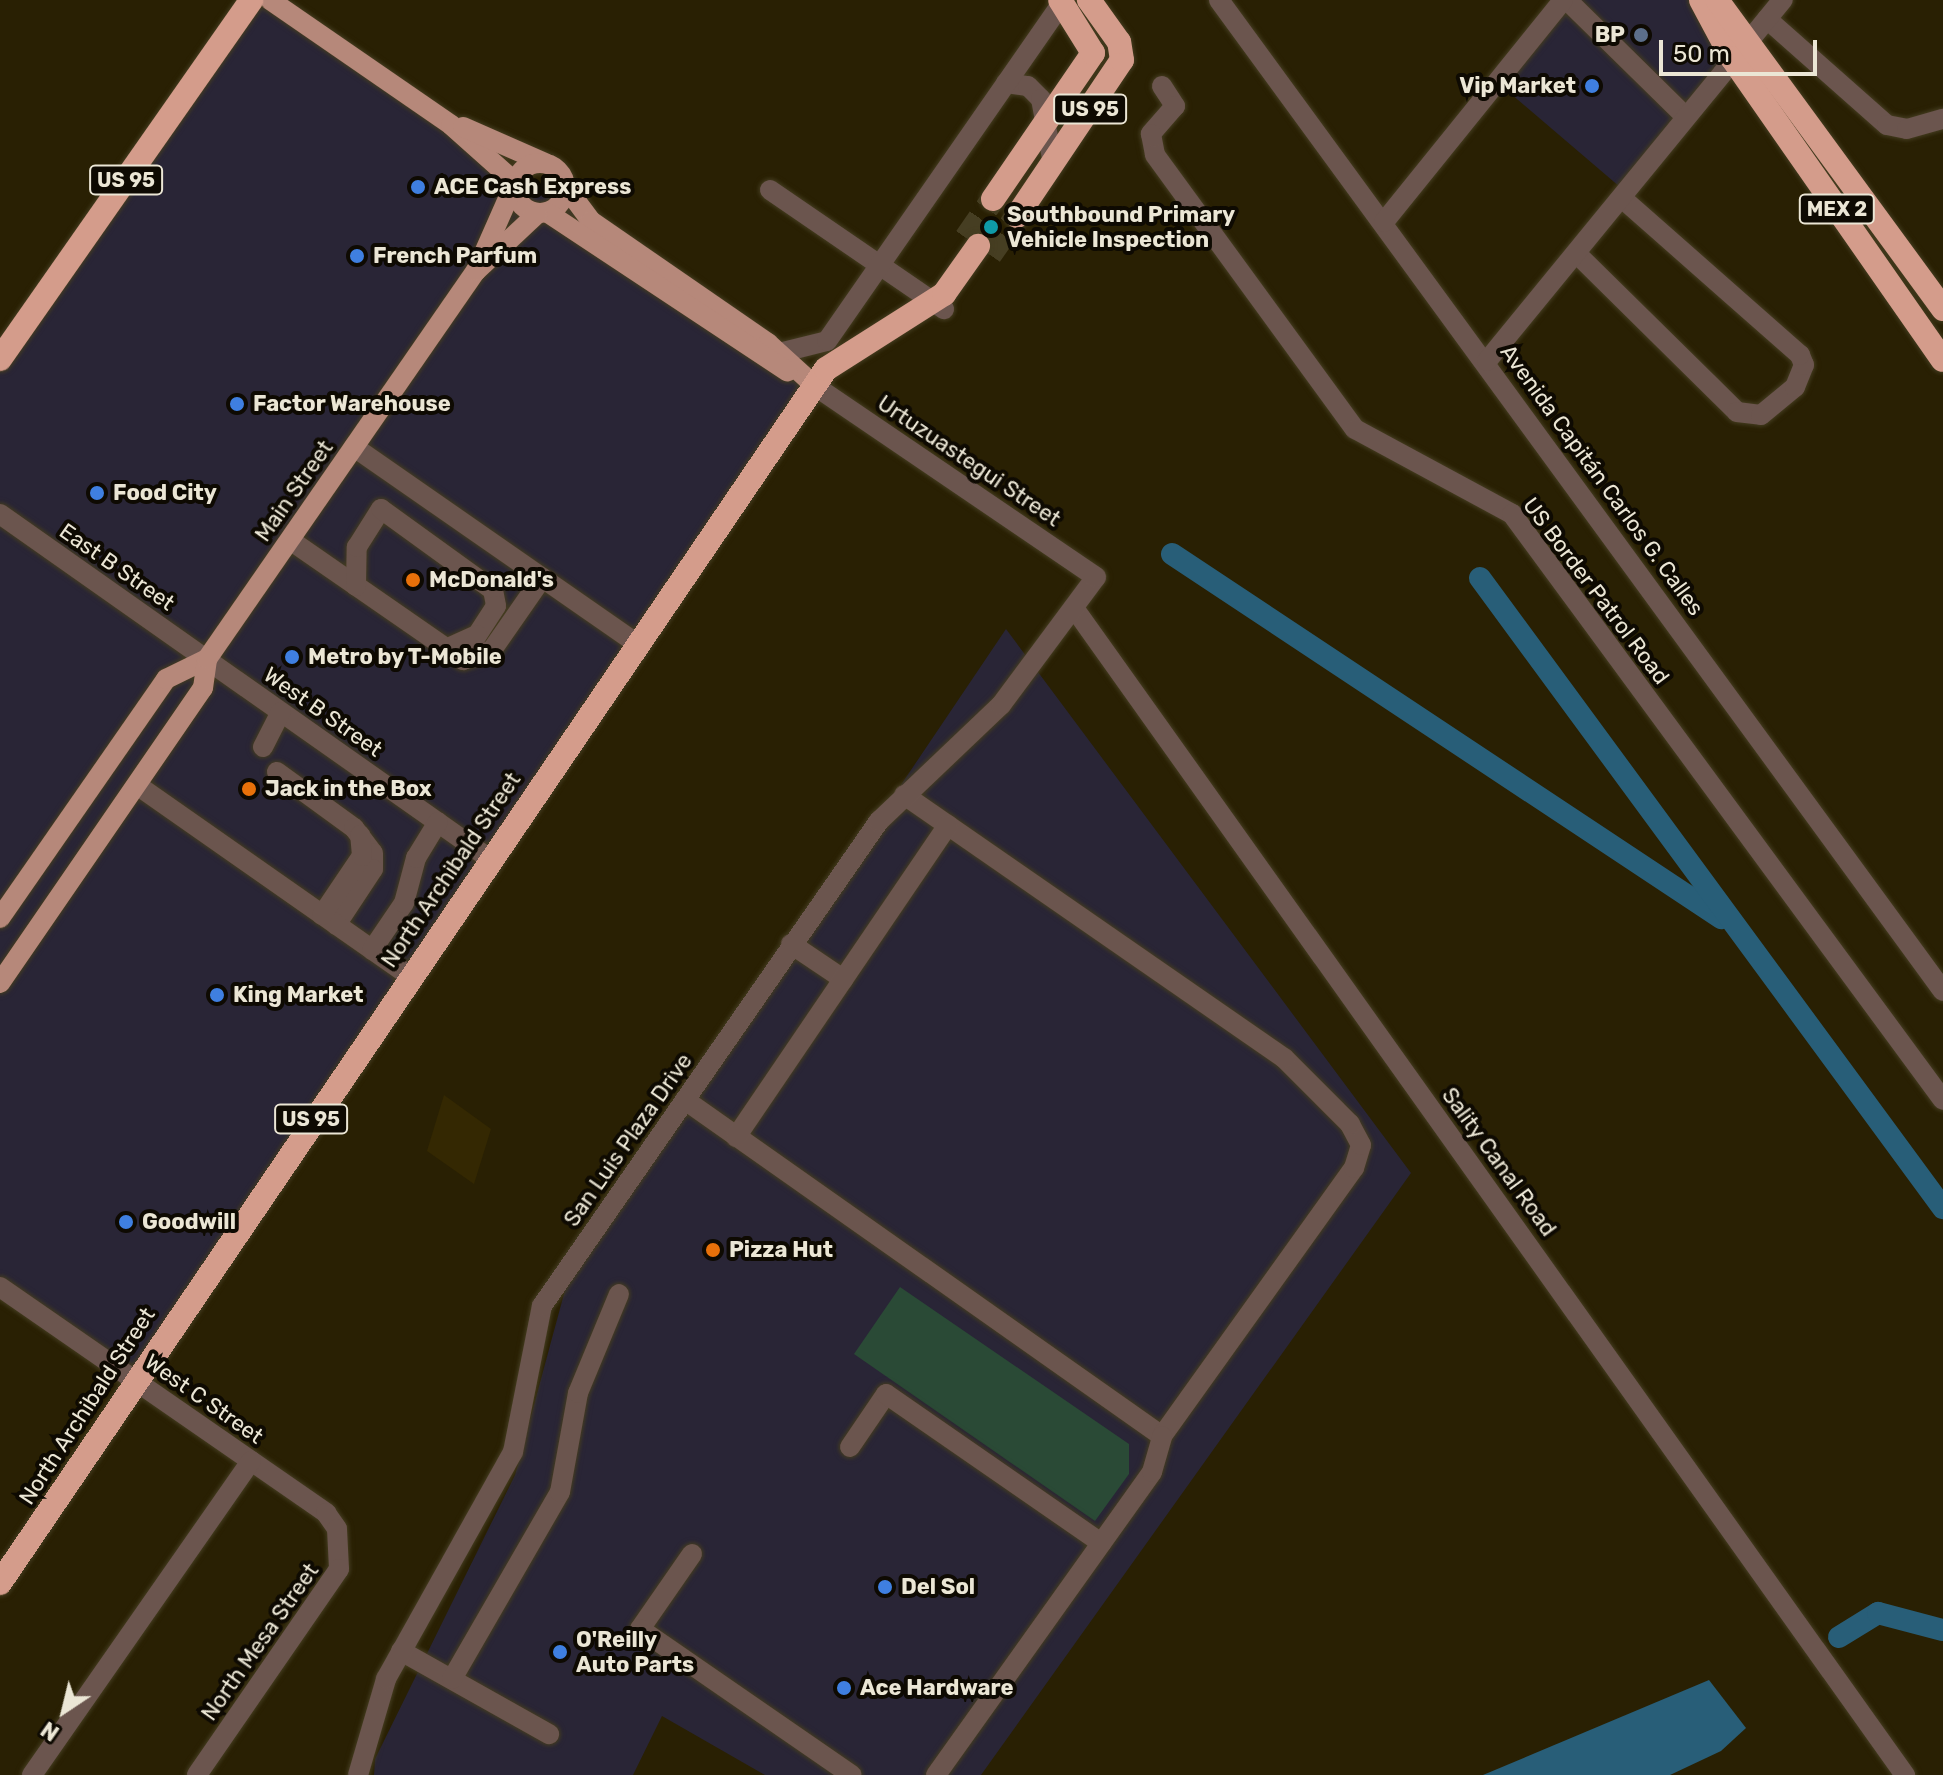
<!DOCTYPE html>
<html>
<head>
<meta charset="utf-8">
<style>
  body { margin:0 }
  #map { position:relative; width:1943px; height:1775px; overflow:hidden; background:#292003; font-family:Rubik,sans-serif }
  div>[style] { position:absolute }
  .commercial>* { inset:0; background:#292536 }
  .built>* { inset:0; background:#342802 }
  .green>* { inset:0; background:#2a4a36 }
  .water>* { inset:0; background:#285e78 }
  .canal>* { height:22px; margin:-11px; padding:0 11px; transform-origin:11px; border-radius:11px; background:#285e78 }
  .highway-tunnel>* { height:24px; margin-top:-12px; transform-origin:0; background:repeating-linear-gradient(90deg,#463e22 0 24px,transparent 0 36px) }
  .roads { filter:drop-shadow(0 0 2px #443c20) drop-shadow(0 0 2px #443c20) }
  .minor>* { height:20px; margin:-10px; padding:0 10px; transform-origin:10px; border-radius:10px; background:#6b554e }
  .major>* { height:20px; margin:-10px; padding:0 10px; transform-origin:10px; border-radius:10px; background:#b6887a }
  .major>.ring { margin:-10px; padding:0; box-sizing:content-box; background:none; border:20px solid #b6887a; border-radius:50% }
  .highway>* { height:24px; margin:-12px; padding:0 12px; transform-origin:12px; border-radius:12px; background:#d49c8b }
  .dots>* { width:22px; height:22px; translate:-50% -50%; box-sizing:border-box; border:4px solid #0e0a02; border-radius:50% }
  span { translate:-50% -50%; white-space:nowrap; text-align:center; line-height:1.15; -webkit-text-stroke:8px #0e0a02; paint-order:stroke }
  .shield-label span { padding:2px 6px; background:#0e0a02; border:2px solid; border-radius:6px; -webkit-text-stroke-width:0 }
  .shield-label { font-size:20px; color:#ebe6d5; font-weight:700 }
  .poi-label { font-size:22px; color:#ebe6d5; font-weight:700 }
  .right { translate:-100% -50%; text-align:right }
  .left { translate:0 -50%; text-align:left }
  .street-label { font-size:22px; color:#ebe6d5 }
  .north { position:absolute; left:24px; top:1671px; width:80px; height:80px; -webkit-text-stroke:6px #0e0a02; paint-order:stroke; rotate:215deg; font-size:22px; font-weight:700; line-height:32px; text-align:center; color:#ebe6d5 }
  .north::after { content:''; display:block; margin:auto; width:28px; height:36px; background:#ebe6d5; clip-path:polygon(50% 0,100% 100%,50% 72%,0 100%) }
  .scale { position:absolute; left:1659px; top:40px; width:158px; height:36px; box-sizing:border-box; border:4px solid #ebe6d5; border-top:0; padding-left:10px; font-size:24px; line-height:28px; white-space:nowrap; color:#ebe6d5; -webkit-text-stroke:6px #0e0a02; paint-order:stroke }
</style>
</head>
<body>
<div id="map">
  <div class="commercial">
    <div style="clip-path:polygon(251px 0,270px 0,818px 380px,136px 1382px,0 1287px,0 360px)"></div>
    <div style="clip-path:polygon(1563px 0,1710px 0,1741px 48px,1627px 193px,1497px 82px)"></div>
    <div style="clip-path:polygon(1006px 629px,1411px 1173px,981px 1775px,765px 1775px,662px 1716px,633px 1775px,374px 1775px,375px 1759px,515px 1475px,568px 1279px)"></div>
  </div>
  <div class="built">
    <div style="clip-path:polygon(444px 1095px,491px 1129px,474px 1184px,427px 1151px)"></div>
  </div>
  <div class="green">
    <div style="clip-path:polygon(900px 1287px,1129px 1444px,1129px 1474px,1095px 1521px,854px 1354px)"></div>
  </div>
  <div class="water">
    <div style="clip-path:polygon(1709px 1680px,1746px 1728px,1721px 1751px,1670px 1775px,1483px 1775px)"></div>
  </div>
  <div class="canal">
    <div style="left:1172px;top:554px;width:659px;rotate:33.55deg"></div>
    <div style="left:1480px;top:578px;width:782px;rotate:53.69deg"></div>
    <div style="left:1839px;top:1637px;width:46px;rotate:-31.6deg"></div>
    <div style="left:1878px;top:1613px;width:67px;rotate:14.7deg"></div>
  </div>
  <div class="highway-tunnel">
    <div style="left:966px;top:238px;width:47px;rotate:-55.3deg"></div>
    <div style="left:990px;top:255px;width:47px;rotate:-55.3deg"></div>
  </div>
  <div class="roads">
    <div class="minor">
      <div style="left:1219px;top:0;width:1227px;rotate:53.85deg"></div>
      <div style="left:1567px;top:0;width:167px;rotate:44.5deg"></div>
      <div style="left:1767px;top:19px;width:160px;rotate:41.5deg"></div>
      <div style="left:1887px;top:125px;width:20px;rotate:11deg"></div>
      <div style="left:1907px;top:129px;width:37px;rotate:-16deg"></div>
      <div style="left:1006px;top:83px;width:22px;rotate:8deg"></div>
      <div style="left:1028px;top:86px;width:18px;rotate:45deg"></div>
      <div style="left:1041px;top:99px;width:66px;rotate:79.5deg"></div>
      <div style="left:1162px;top:86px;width:24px;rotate:57deg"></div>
      <div style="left:1175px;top:106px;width:37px;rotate:131deg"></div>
      <div style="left:1151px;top:134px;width:21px;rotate:79deg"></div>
      <div style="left:1155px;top:155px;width:339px;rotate:53.9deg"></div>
      <div style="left:1355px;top:429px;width:179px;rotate:28.4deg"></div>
      <div style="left:1512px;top:514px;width:727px;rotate:53.67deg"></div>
      <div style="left:770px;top:190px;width:211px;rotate:34.4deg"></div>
      <div style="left:1384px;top:222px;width:285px;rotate:-51.1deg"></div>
      <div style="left:1578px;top:255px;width:223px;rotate:44.6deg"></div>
      <div style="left:1737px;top:412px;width:24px;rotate:7deg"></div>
      <div style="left:1761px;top:415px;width:44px;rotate:-39.5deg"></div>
      <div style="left:1795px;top:387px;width:24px;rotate:-68deg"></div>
      <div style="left:1804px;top:365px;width:11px;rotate:-112deg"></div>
      <div style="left:1800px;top:355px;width:236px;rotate:-138.6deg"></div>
      <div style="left:779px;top:353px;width:49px;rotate:-14deg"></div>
      <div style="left:827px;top:341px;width:415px;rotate:-55.2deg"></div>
      <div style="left:1487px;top:361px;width:467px;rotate:-50.7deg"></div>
      <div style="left:354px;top:447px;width:345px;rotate:34.8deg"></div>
      <div style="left:0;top:514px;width:599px;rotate:35.15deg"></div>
      <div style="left:290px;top:540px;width:211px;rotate:34.7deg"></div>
      <div style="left:463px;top:660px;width:31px;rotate:-19deg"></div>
      <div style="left:492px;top:650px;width:88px;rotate:-55.2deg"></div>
      <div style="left:356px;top:586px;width:39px;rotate:-89deg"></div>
      <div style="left:357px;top:547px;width:45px;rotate:-57.7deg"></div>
      <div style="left:381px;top:509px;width:138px;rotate:35.9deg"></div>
      <div style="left:493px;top:590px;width:16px;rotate:79deg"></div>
      <div style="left:496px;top:606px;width:35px;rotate:123deg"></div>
      <div style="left:477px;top:635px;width:34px;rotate:156deg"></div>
      <div style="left:1074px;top:608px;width:1433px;rotate:54.55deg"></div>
      <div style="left:263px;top:747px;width:39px;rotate:-63deg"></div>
      <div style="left:277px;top:772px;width:95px;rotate:36deg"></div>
      <div style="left:354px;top:828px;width:31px;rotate:53deg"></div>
      <div style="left:373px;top:853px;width:16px;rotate:90deg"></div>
      <div style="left:373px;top:869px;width:67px;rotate:123.5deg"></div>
      <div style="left:137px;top:785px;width:333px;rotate:35deg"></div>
      <div style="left:322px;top:915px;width:71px;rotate:-55.9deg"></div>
      <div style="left:362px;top:856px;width:21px;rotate:-95deg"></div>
      <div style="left:791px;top:944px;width:63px;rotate:33.9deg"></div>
      <div style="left:372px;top:950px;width:57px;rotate:-55.8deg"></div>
      <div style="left:404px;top:903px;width:47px;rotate:-75.1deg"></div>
      <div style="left:416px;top:858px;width:42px;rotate:-58.6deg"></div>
      <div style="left:685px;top:1100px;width:583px;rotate:35.16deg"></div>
      <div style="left:1162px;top:1436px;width:330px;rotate:-54.4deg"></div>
      <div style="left:1354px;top:1168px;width:24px;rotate:-73deg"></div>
      <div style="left:1361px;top:1145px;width:24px;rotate:-118deg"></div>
      <div style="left:1350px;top:1124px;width:93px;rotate:-135deg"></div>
      <div style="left:1284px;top:1058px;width:462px;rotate:-145.3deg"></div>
      <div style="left:736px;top:1137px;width:377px;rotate:-55.8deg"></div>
      <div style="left:0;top:1287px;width:397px;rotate:34.7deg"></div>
      <div style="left:326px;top:1513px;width:19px;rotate:55deg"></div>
      <div style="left:337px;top:1529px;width:40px;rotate:87.1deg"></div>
      <div style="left:339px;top:1569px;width:250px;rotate:124.6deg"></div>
      <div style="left:850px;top:1447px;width:64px;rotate:-55.8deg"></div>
      <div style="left:886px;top:1394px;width:262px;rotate:34.7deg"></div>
      <div style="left:692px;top:1554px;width:91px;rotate:124.7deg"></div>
      <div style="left:640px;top:1629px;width:257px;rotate:34.6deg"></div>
      <div style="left:401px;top:1651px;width:170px;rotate:29.3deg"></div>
      <div style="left:452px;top:1679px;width:216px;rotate:-60deg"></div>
      <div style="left:560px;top:1492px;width:101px;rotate:-79.7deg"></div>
      <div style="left:578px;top:1393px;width:107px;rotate:-67.5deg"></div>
      <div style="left:32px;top:1775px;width:383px;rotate:-55.1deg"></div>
      <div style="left:358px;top:1775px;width:100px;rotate:-73.7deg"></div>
      <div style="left:386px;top:1679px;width:260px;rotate:-60.8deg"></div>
      <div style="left:513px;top:1452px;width:149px;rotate:-78.8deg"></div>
      <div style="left:542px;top:1306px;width:591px;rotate:-55.21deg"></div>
      <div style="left:879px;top:821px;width:168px;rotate:-43.6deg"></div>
      <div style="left:1001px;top:705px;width:159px;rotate:-53.4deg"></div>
      <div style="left:1096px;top:577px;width:340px;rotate:-145.8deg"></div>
      <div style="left:936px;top:1775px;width:372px;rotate:-54.5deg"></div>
      <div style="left:1152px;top:1472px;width:37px;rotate:-74deg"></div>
    </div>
    <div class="major">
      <div style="left:270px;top:0;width:220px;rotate:34.6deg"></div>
      <div style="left:451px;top:125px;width:86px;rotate:41.7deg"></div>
      <div style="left:463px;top:127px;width:90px;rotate:23.7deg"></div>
      <div class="ring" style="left:515px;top:163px;width:30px;height:30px"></div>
      <div style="left:565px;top:186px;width:44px;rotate:53.4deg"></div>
      <div style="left:591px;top:221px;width:215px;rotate:34.6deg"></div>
      <div style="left:768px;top:343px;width:64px;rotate:42.5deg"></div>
      <div style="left:548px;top:213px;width:287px;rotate:33.5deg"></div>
      <div style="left:476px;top:271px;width:94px;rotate:-66.2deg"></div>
      <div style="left:0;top:918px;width:291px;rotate:-55.2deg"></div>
      <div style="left:166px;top:679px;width:46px;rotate:-26deg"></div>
      <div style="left:0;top:983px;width:358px;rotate:-55.5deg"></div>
      <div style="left:203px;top:688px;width:29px;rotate:-82deg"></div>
      <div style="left:207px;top:659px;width:472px;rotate:-55.3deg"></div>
      <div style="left:476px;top:271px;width:83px;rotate:-43.1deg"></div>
    </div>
    <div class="highway">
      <div style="left:1701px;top:0;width:66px;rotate:61.9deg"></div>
      <div style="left:1732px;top:58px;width:368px;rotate:55.1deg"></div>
      <div style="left:1717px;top:0;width:383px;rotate:53.8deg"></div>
      <div style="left:993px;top:199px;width:177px;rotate:-55.6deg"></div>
      <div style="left:1093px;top:53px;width:62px;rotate:-121.9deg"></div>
      <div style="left:1017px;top:216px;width:188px;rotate:-56.1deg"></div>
      <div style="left:1122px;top:60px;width:18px;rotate:-99deg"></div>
      <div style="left:1119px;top:42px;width:52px;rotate:-125.5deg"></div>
      <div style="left:0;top:359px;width:438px;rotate:-55deg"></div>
      <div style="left:0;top:1583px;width:1468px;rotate:-55.77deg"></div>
      <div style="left:826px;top:369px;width:140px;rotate:-32.4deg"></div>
      <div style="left:944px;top:294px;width:59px;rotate:-54.7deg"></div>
    </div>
  </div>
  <div class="dots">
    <div style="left:1641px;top:35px;background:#5c6f8a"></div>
    <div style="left:1592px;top:86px;background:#3f7fe0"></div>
    <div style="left:418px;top:187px;background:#3f7fe0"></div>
    <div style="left:991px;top:227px;background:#0f9aa8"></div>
    <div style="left:357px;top:256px;background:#3f7fe0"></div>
    <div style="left:237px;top:404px;background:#3f7fe0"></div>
    <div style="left:97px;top:493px;background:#3f7fe0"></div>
    <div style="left:413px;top:580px;background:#e8710a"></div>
    <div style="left:292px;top:657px;background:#3f7fe0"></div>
    <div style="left:249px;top:789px;background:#e8710a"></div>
    <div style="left:217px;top:995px;background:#3f7fe0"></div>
    <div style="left:126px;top:1222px;background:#3f7fe0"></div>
    <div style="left:713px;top:1250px;background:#e8710a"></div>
    <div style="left:885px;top:1587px;background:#3f7fe0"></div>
    <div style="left:560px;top:1652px;background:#3f7fe0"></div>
    <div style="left:844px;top:1688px;background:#3f7fe0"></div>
  </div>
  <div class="shield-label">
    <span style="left:1090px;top:109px">US 95</span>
    <span style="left:126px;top:180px">US 95</span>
    <span style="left:1837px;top:209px">MEX 2</span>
    <span style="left:311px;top:1119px">US 95</span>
  </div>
  <div class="poi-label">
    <span class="right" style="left:1625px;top:35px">BP</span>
    <span class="right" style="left:1576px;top:86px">Vip Market</span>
    <span class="left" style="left:434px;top:187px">ACE Cash Express</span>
    <span class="left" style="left:1007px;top:227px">Southbound Primary<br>Vehicle Inspection</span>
    <span class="left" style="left:373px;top:256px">French Parfum</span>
    <span class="left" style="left:253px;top:404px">Factor Warehouse</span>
    <span class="left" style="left:113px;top:493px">Food City</span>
    <span class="left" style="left:429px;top:580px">McDonald's</span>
    <span class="left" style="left:308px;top:657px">Metro by T-Mobile</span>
    <span class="left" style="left:265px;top:789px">Jack in the Box</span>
    <span class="left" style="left:233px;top:995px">King Market</span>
    <span class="left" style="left:142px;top:1222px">Goodwill</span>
    <span class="left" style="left:729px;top:1250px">Pizza Hut</span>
    <span class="left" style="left:901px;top:1587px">Del Sol</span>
    <span class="left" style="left:576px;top:1652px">O'Reilly<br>Auto Parts</span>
    <span class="left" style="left:860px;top:1688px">Ace Hardware</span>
  </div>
  <div class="street-label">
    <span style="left:969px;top:461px;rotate:34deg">Urtuzuastegui Street</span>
    <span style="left:1602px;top:480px;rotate:54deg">Avenida Capitán Carlos G. Calles</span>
    <span style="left:294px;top:491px;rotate:-55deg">Main Street</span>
    <span style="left:117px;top:567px;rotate:35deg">East B Street</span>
    <span style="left:1596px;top:591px;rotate:53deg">US Border Patrol Road</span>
    <span style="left:323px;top:712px;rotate:35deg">West B Street</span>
    <span style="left:451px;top:870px;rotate:-56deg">North Archibald Street</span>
    <span style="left:628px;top:1140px;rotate:-55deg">San Luis Plaza Drive</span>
    <span style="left:1499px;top:1162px;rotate:54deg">Sality Canal Road</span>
    <span style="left:204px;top:1399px;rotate:35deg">West C Street</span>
    <span style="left:87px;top:1406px;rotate:-57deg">North Archibald Street</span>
    <span style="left:260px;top:1642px;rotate:-55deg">North Mesa Street</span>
  </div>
  <div class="north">N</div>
  <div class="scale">50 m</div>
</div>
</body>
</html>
